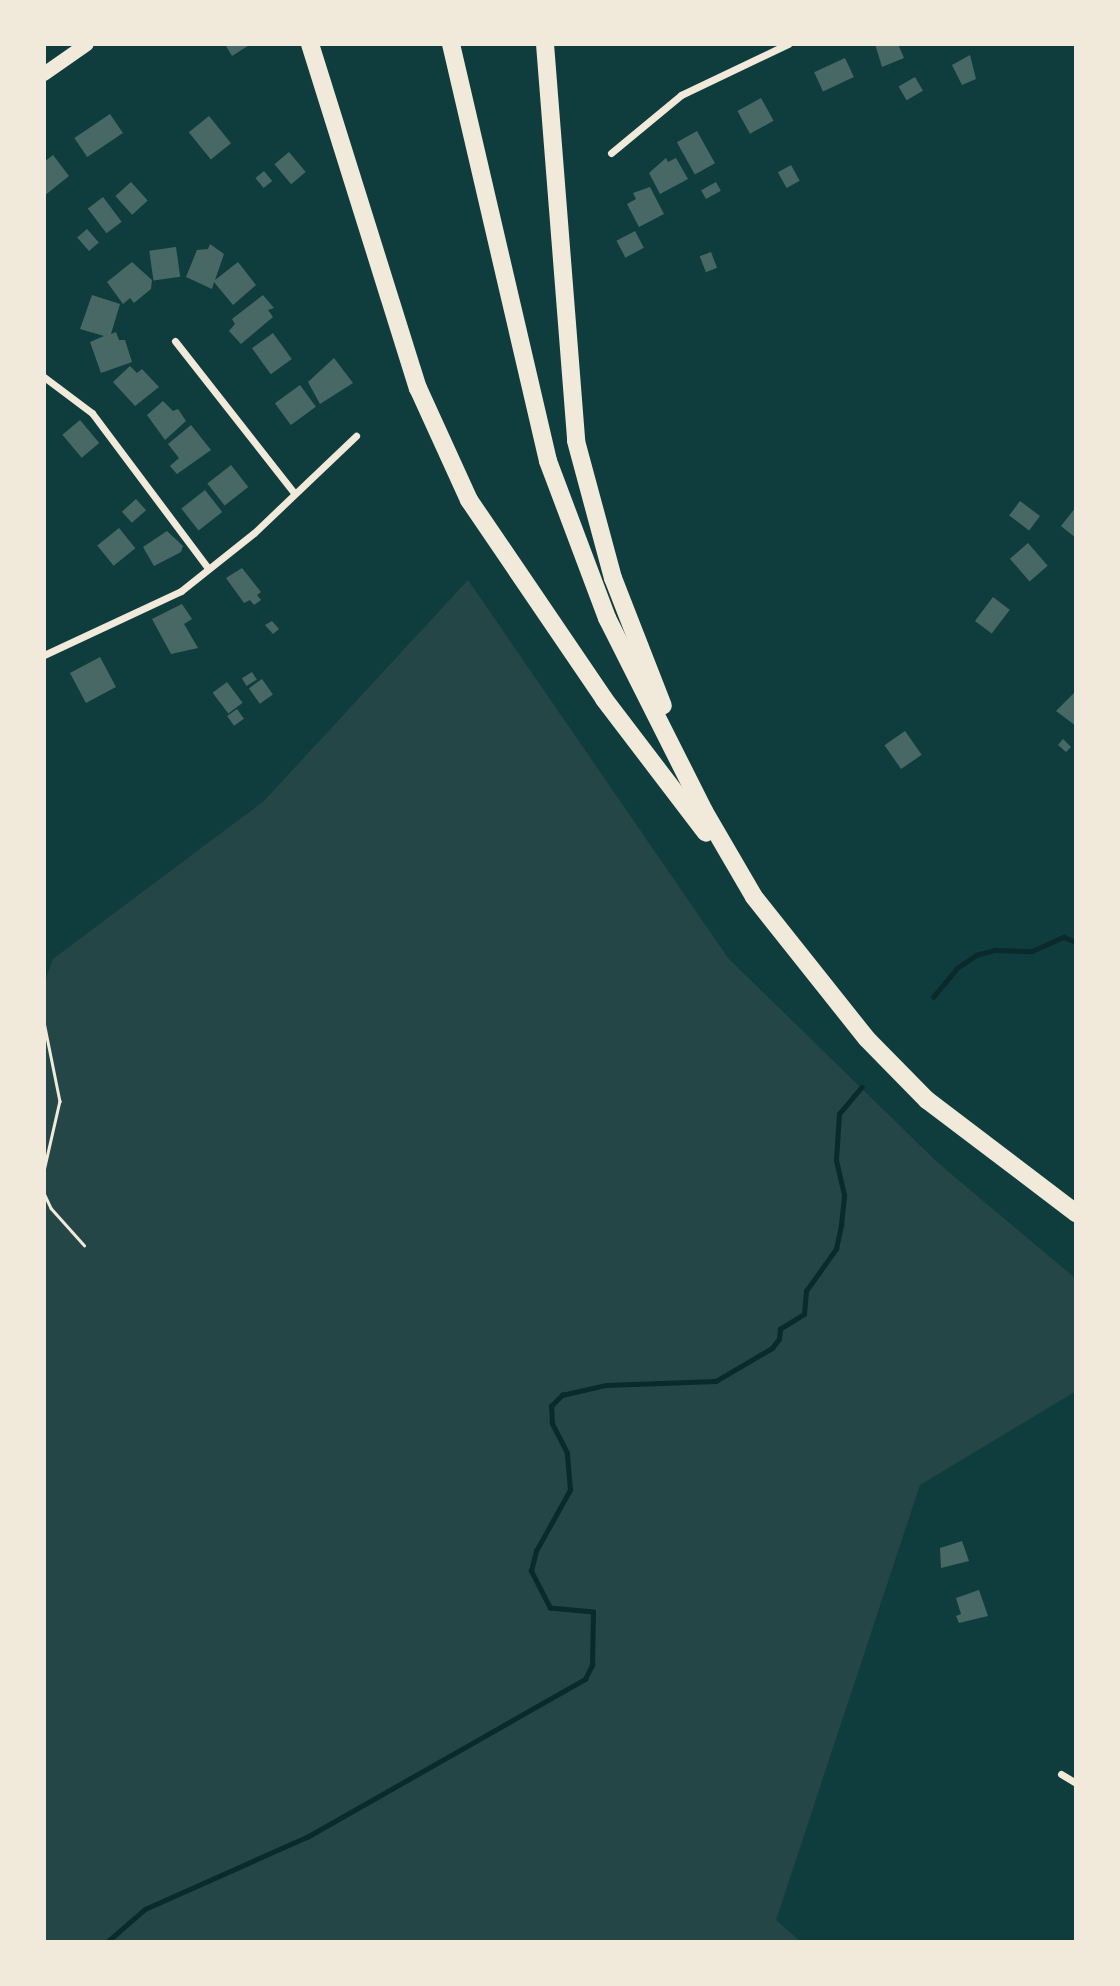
<!DOCTYPE html>
<html>
<head>
<meta charset="utf-8">
<style>
  body { margin:0 }
  #map { position:relative; width:1120px; height:1986px; overflow:hidden; background:#0f3d3e; font-family:"PT Sans Narrow",sans-serif }
  div>[style] { position:absolute }
  .green>* { inset:0; background:#244646 }
  .stream>* { height:4.5px; margin:-2.25px; padding:0 2.25px; transform-origin:2.25px; border-radius:2.25px; background:#0a2a2b }
  .building>* { inset:0; background:#486865; transform-origin:0 0 }
  .path>* { height:2.5px; margin:-1.25px; padding:0 1.25px; transform-origin:1.25px; border-radius:1.25px; background:#f1e9da }
  .minor>* { height:7px; margin:-3.5px; padding:0 3.5px; transform-origin:3.5px; border-radius:3.5px; background:#f1e9da }
  .secondary>* { height:14px; margin:-7px; padding:0 7px; transform-origin:7px; border-radius:7px; background:#f1e9da }
  .motorway>* { height:18px; margin:-9px; padding:0 9px; transform-origin:9px; border-radius:9px; background:#f1e9da }
  span { translate:-50% -50%; white-space:nowrap; text-align:center; line-height:1.15; -webkit-text-stroke:6px #f1e9da; paint-order:stroke }
  .frame { position:absolute; inset:0; border:46px solid #f1e9da; pointer-events:none }
</style>
</head>
<body>
<div id="map">
  <div class="green">
    <div style="clip-path:polygon(468px 580px,728px 958px,937px 1162px,1076px 1279px,1076px 1391px,920px 1485px,776px 1920px,801px 1942px,44px 1942px,44px 984px,53px 959px,264px 801px)"></div>
  </div>
  <div class="stream">
    <div style="left:933px;top:997px;width:38px;rotate:-50deg"></div>
    <div style="left:957px;top:968px;width:23px;rotate:-34deg"></div>
    <div style="left:976px;top:955px;width:20px;rotate:-15deg"></div>
    <div style="left:995px;top:950px;width:37px;rotate:2deg"></div>
    <div style="left:1032px;top:951px;width:35px;rotate:-24deg"></div>
    <div style="left:1064px;top:937px;width:13px;rotate:23deg"></div>
    <div style="left:107px;top:1942px;width:50px;rotate:-41deg"></div>
    <div style="left:145px;top:1909px;width:177px;rotate:-24deg"></div>
    <div style="left:307px;top:1837px;width:320px;rotate:-29.6deg"></div>
    <div style="left:585px;top:1679px;width:16px;rotate:-63deg"></div>
    <div style="left:592px;top:1665px;width:53px;rotate:-88.9deg"></div>
    <div style="left:593px;top:1612px;width:43px;rotate:-174.7deg"></div>
    <div style="left:550px;top:1608px;width:42px;rotate:-117.2deg"></div>
    <div style="left:531px;top:1571px;width:21px;rotate:-76deg"></div>
    <div style="left:536px;top:1551px;width:70px;rotate:-60.9deg"></div>
    <div style="left:570px;top:1490px;width:37px;rotate:-95deg"></div>
    <div style="left:567px;top:1453px;width:33px;rotate:-117deg"></div>
    <div style="left:552px;top:1424px;width:18px;rotate:-93deg"></div>
    <div style="left:551px;top:1406px;width:16px;rotate:-45deg"></div>
    <div style="left:562px;top:1395px;width:45px;rotate:-12.8deg"></div>
    <div style="left:606px;top:1385px;width:110px;rotate:-2.1deg"></div>
    <div style="left:716px;top:1381px;width:65px;rotate:-30.5deg"></div>
    <div style="left:772px;top:1348px;width:11px;rotate:-52deg"></div>
    <div style="left:779px;top:1339px;width:10px;rotate:-84deg"></div>
    <div style="left:780px;top:1329px;width:28px;rotate:-32deg"></div>
    <div style="left:804px;top:1314px;width:23px;rotate:-85deg"></div>
    <div style="left:806px;top:1291px;width:52px;rotate:-54.5deg"></div>
    <div style="left:836px;top:1249px;width:25px;rotate:-78deg"></div>
    <div style="left:841px;top:1225px;width:30px;rotate:-84deg"></div>
    <div style="left:844px;top:1195px;width:36px;rotate:-103deg"></div>
    <div style="left:836px;top:1160px;width:46px;rotate:-86.3deg"></div>
    <div style="left:839px;top:1114px;width:35px;rotate:-50deg"></div>
  </div>
  <div class="building">
    <div style="clip-path:polygon(225px 44px,251px 44px,232px 56px)"></div>
    <div style="clip-path:polygon(875px 44px,898px 44px,904px 58px,882px 67px)"></div>
    <div style="clip-path:polygon(970px 55px,976px 79px,962px 85px,952px 65px)"></div>
    <div style="left:845px;top:58px;width:21px;height:34px;rotate:65deg"></div>
    <div style="left:915px;top:77px;width:16px;height:19px;rotate:60deg"></div>
    <div style="left:761px;top:98px;width:26px;height:27px;rotate:61deg"></div>
    <div style="left:110px;top:114px;width:23px;height:43px;rotate:56deg"></div>
    <div style="left:209px;top:116px;width:35px;height:26px;rotate:51deg"></div>
    <div style="left:697px;top:131px;width:37px;height:23px;rotate:61deg"></div>
    <div style="left:289px;top:152px;width:26px;height:19px;rotate:50deg"></div>
    <div style="clip-path:polygon(53px 155px,69px 176px,44px 196px,44px 162px)"></div>
    <div style="clip-path:polygon(666px 158px,668px 162px,676px 158px,688px 179px,660px 194px,649px 173px)"></div>
    <div style="left:791px;top:165px;width:18px;height:15px;rotate:61deg"></div>
    <div style="left:264px;top:171px;width:13px;height:11px;rotate:51deg"></div>
    <div style="left:131px;top:182px;width:25px;height:21px;rotate:48deg"></div>
    <div style="left:716px;top:182px;width:10px;height:17px;rotate:61deg"></div>
    <div style="clip-path:polygon(650px 187px,664px 214px,639px 227px,627px 204px,636px 199px,633px 193px)"></div>
    <div style="left:103px;top:197px;width:31px;height:19px;rotate:53deg"></div>
    <div style="left:87px;top:229px;width:18px;height:13px;rotate:49deg"></div>
    <div style="left:635px;top:231px;width:19px;height:21px;rotate:62deg"></div>
    <div style="clip-path:polygon(210px 244px,224px 254px,215px 280px,238px 262px,256px 285px,233px 305px,214px 282px,212px 289px,186px 277px,197px 250px,208px 249px)"></div>
    <div style="left:176px;top:247px;width:30px;height:27px;rotate:82deg"></div>
    <div style="left:711px;top:252px;width:17px;height:12px;rotate:69deg"></div>
    <div style="clip-path:polygon(132px 262px,152px 280px,151px 289px,134px 303px,130px 298px,123px 304px,107px 282px)"></div>
    <div style="clip-path:polygon(92px 295px,120px 304px,111px 334px,116px 332px,119px 340px,125px 340px,132px 362px,101px 373px,90px 342px,104px 336px,80px 329px)"></div>
    <div style="clip-path:polygon(263px 295px,274px 308px,268px 310px,273px 317px,241px 344px,229px 331px,235px 324px,232px 319px)"></div>
    <div style="left:273px;top:333px;width:32px;height:26px;rotate:54deg"></div>
    <div style="clip-path:polygon(334px 358px,353px 383px,320px 404px,308px 382px)"></div>
    <div style="clip-path:polygon(130px 366px,137px 373px,142px 369px,159px 387px,135px 406px,113px 382px)"></div>
    <div style="left:300px;top:385px;width:27px;height:31px;rotate:54deg"></div>
    <div style="clip-path:polygon(163px 401px,173px 411px,178px 409px,186px 421px,165px 440px,147px 415px)"></div>
    <div style="left:80px;top:420px;width:30px;height:23px;rotate:50deg"></div>
    <div style="clip-path:polygon(191px 425px,211px 450px,177px 474px,170px 466px,179px 458px,168px 444px)"></div>
    <div style="left:231px;top:465px;width:28px;height:30px;rotate:52deg"></div>
    <div style="left:205px;top:490px;width:28px;height:30px;rotate:52deg"></div>
    <div style="left:136px;top:499px;width:15px;height:19px;rotate:48deg"></div>
    <div style="left:1020px;top:501px;width:25px;height:18px;rotate:37deg"></div>
    <div style="clip-path:polygon(1076px 507px,1076px 538px,1061px 526px)"></div>
    <div style="left:119px;top:528px;width:26px;height:28px;rotate:51deg"></div>
    <div style="clip-path:polygon(167px 531px,183px 546px,181px 552px,154px 566px,143px 547px)"></div>
    <div style="left:1028px;top:543px;width:30px;height:24px;rotate:49deg"></div>
    <div style="clip-path:polygon(242px 568px,261px 592px,257px 595px,261px 600px,254px 605px,250px 600px,244px 603px,226px 578px)"></div>
    <div style="left:993px;top:597px;width:21px;height:30px;rotate:37deg"></div>
    <div style="clip-path:polygon(182px 604px,192px 619px,184px 624px,198px 648px,171px 654px,152px 619px)"></div>
    <div style="clip-path:polygon(272px 621px,279px 629px,273px 634px,265px 625px)"></div>
    <div style="left:100px;top:657px;width:34px;height:34px;rotate:62deg"></div>
    <div style="left:252px;top:672px;width:9px;height:12px;rotate:58deg"></div>
    <div style="left:262px;top:679px;width:19px;height:16px;rotate:55deg"></div>
    <div style="left:227px;top:682px;width:26px;height:18px;rotate:53deg"></div>
    <div style="clip-path:polygon(1075px 692px,1076px 693px,1076px 726px,1056px 711px)"></div>
    <div style="left:237px;top:709px;width:12px;height:12px;rotate:55deg"></div>
    <div style="left:905px;top:731px;width:29px;height:25px;rotate:55deg"></div>
    <div style="clip-path:polygon(1063px 739px,1071px 747px,1066px 752px,1058px 745px)"></div>
    <div style="clip-path:polygon(962px 1541px,969px 1561px,941px 1568px,940px 1548px)"></div>
    <div style="clip-path:polygon(979px 1590px,988px 1616px,959px 1623px,956px 1616px,961px 1614px,956px 1598px)"></div>
  </div>
  <div class="path">
    <div style="left:44px;top:1022px;width:81px;rotate:78.6deg"></div>
    <div style="left:60px;top:1101px;width:72px;rotate:102.9deg"></div>
    <div style="left:44px;top:1193px;width:17px;rotate:65deg"></div>
    <div style="left:51px;top:1208px;width:50px;rotate:48.3deg"></div>
  </div>
  <div class="minor">
    <div style="left:611px;top:153px;width:91px;rotate:-39.6deg"></div>
    <div style="left:681px;top:95px;width:119px;rotate:-25.5deg"></div>
    <div style="left:175px;top:341px;width:193px;rotate:51.9deg"></div>
    <div style="left:44px;top:377px;width:60px;rotate:36.9deg"></div>
    <div style="left:92px;top:413px;width:194px;rotate:53.2deg"></div>
    <div style="left:44px;top:655px;width:151px;rotate:-25deg"></div>
    <div style="left:181px;top:591px;width:93px;rotate:-38.5deg"></div>
    <div style="left:254px;top:533px;width:141px;rotate:-43.6deg"></div>
    <div style="left:1061px;top:1774px;width:17px;rotate:31deg"></div>
  </div>
  <div class="secondary">
    <div style="left:44px;top:74px;width:52px;rotate:-34.9deg"></div>
  </div>
  <div class="motorway">
    <div style="left:310px;top:44px;width:361px;rotate:72.6deg"></div>
    <div style="left:418px;top:388px;width:123px;rotate:65.5deg"></div>
    <div style="left:469px;top:500px;width:240px;rotate:55.8deg"></div>
    <div style="left:604px;top:699px;width:168px;rotate:52.7deg"></div>
    <div style="left:451px;top:44px;width:428px;rotate:76.9deg"></div>
    <div style="left:548px;top:461px;width:168px;rotate:69.4deg"></div>
    <div style="left:607px;top:618px;width:216px;rotate:63.3deg"></div>
    <div style="left:704px;top:811px;width:99px;rotate:59.8deg"></div>
    <div style="left:754px;top:897px;width:181px;rotate:51.5deg"></div>
    <div style="left:867px;top:1039px;width:86px;rotate:45.5deg"></div>
    <div style="left:927px;top:1100px;width:187px;rotate:37.2deg"></div>
    <div style="left:545px;top:44px;width:398px;rotate:85.5deg"></div>
    <div style="left:576px;top:441px;width:142px;rotate:74.9deg"></div>
    <div style="left:613px;top:578px;width:137px;rotate:68.7deg"></div>
  </div>
  <div class="frame"></div>
</div>
</body>
</html>
